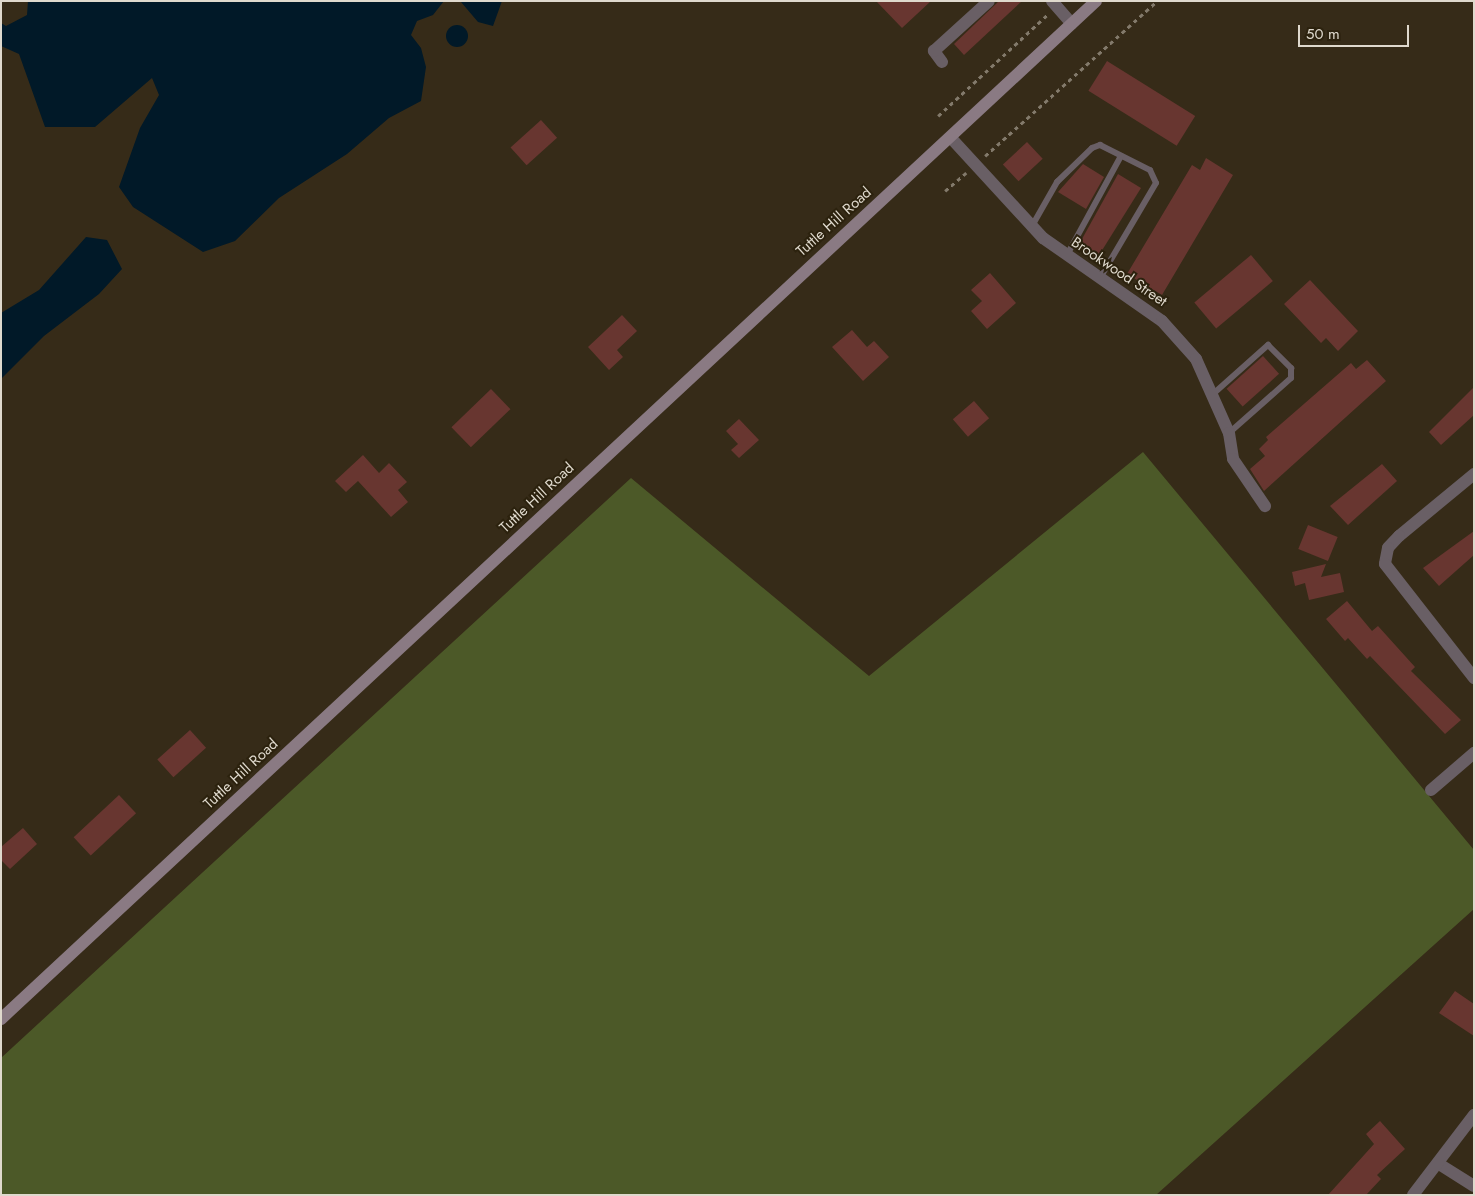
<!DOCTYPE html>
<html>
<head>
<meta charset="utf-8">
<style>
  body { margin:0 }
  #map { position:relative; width:1475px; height:1196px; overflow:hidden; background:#362b18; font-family:Jost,sans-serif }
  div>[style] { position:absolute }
  .forest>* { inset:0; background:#4c5928 }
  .water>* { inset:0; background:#011928 }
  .round { border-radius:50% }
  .building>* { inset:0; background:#683630; transform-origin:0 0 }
  .path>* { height:2.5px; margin-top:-1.25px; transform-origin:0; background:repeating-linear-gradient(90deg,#837a6b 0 4px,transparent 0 8px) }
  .lane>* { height:6px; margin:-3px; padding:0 3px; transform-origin:3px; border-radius:3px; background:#695f65 }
  .street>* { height:12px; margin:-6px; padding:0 6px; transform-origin:6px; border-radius:6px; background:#695f65 }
  .secondary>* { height:12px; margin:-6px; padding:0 6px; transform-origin:6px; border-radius:6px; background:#8a7a83 }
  span { translate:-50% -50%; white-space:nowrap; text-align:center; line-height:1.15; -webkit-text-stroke:4px #2c220e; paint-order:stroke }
  .street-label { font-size:15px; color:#dfd9cd }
  .frame { position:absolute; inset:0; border:2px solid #dfd9cd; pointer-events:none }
  .scale { position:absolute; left:1298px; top:25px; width:111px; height:22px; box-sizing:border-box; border:2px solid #dfd9cd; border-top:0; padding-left:6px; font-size:15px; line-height:18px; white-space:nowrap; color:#dfd9cd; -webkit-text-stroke:4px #2c220e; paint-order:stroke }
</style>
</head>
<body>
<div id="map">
  <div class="forest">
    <div style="clip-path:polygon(1143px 452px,1474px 850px,1474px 909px,1156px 1195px,1px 1195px,1px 1058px,631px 478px,869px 676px)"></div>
  </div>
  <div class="water">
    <div style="clip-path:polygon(28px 1px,444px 1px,433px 15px,417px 21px,411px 35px,421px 48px,426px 67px,421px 101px,389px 118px,347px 154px,279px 198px,235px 241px,203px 252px,133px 207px,119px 187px,140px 128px,159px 95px,152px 78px,95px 127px,45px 127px,19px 54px,1px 46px,1px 23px,6px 26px,27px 15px)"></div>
    <div style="clip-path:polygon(453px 1px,502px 1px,493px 26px,478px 22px,461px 2px)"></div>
    <div class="round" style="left:446px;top:25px;width:22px;height:22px"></div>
    <div style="clip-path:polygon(86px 237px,107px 240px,122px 269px,99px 294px,44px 336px,1px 379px,1px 313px,39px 290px)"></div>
  </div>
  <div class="building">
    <div style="clip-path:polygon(876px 1px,931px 1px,902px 28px)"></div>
    <div style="clip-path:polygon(999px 1px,1022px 1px,964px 55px,954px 44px)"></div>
    <div style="left:1107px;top:61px;width:104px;height:35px;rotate:32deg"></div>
    <div style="left:541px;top:120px;width:24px;height:41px;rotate:48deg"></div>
    <div style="left:1027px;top:142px;width:23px;height:33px;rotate:47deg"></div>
    <div style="clip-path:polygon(1206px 158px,1233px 175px,1162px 295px,1127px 274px,1192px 165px,1200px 170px)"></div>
    <div style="clip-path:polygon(1083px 164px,1104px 177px,1086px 209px,1058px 192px)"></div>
    <div style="clip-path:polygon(1118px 174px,1141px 188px,1096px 260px,1077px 248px)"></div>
    <div style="left:1251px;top:255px;width:34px;height:74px;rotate:50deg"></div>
    <div style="clip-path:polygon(990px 273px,1016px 303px,987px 329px,971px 311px,982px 301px,971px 290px)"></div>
    <div style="clip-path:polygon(1310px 280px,1358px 331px,1338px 351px,1326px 338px,1321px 343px,1284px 304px)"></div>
    <div style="clip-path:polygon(622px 315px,637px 331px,617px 350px,623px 357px,609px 370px,588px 347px)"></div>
    <div style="clip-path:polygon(852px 330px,867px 347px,874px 341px,889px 357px,863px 381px,832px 347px)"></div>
    <div style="left:1263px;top:356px;width:24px;height:49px;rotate:48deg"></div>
    <div style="clip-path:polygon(1367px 360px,1386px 381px,1264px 491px,1250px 469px,1265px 456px,1259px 449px,1268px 440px,1266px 437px,1351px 363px,1356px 369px)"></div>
    <div style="clip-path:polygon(1474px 387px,1474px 415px,1441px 445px,1429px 432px)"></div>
    <div style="left:491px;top:389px;width:28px;height:55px;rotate:46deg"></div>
    <div style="left:974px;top:401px;width:23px;height:28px;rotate:49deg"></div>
    <div style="clip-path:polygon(739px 419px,759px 440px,739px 458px,731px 450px,738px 444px,726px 431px)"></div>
    <div style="clip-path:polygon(363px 455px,379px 473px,389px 463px,407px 482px,398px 490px,408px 502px,391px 517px,358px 481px,346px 492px,335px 481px)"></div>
    <div style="clip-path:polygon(1382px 464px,1397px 481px,1348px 525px,1330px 506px)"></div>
    <div style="left:1308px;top:525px;width:32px;height:26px;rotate:22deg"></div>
    <div style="clip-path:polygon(1474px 531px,1474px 555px,1439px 586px,1423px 568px)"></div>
    <div style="clip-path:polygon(1326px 564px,1321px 577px,1340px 573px,1344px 592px,1309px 600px,1305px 583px,1295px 586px,1292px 572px)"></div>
    <div style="clip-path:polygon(1347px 601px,1372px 631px,1378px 626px,1415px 667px,1411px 671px,1461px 720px,1445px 734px,1370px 656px,1367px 659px,1348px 638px,1345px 641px,1326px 619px)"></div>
    <div style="left:190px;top:730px;width:24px;height:44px;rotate:48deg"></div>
    <div style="left:119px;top:795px;width:25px;height:62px;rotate:47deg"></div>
    <div style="clip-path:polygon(23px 828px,37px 844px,10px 869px,1px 860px,1px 847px)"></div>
    <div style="clip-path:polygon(1455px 991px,1474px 1004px,1474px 1036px,1439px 1013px)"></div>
    <div style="clip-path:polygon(1380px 1121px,1405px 1149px,1377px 1175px,1381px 1179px,1366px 1195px,1328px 1195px,1374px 1144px,1366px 1134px)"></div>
  </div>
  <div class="path">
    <div style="left:938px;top:116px;width:149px;rotate:-42.8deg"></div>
    <div style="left:985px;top:156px;width:232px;rotate:-42deg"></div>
    <div style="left:945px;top:191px;width:28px;rotate:-41deg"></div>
  </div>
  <div class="lane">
    <div style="left:1032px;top:226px;width:51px;rotate:-60.4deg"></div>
    <div style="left:1057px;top:182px;width:49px;rotate:-44.2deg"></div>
    <div style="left:1092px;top:148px;width:9px;rotate:-21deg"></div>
    <div style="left:1100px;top:145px;width:56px;rotate:26.6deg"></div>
    <div style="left:1150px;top:170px;width:14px;rotate:65deg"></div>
    <div style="left:1156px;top:183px;width:110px;rotate:120.5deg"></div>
    <div style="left:1067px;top:255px;width:113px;rotate:-61.4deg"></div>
    <div style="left:1213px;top:394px;width:74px;rotate:-41.7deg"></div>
    <div style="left:1268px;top:345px;width:33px;rotate:45deg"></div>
    <div style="left:1291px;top:368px;width:10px;rotate:90deg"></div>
    <div style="left:1291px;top:378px;width:83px;rotate:138.4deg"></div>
  </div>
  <div class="street">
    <div style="left:1052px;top:1px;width:30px;rotate:49deg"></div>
    <div style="left:942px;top:62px;width:14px;rotate:-126deg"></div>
    <div style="left:934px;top:51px;width:74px;rotate:-42.3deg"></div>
    <div style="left:951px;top:138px;width:136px;rotate:47.4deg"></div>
    <div style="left:1043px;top:238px;width:145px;rotate:34.9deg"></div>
    <div style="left:1162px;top:321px;width:51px;rotate:48.2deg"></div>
    <div style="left:1196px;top:359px;width:81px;rotate:66deg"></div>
    <div style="left:1229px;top:433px;width:26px;rotate:81deg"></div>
    <div style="left:1233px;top:459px;width:57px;rotate:55.8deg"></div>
    <div style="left:1474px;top:474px;width:97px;rotate:140.4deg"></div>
    <div style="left:1399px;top:536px;width:16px;rotate:133deg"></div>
    <div style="left:1388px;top:548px;width:16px;rotate:101deg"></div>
    <div style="left:1385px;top:564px;width:145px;rotate:52deg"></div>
    <div style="left:1431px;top:790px;width:57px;rotate:-40.7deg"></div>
    <div style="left:1439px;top:1164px;width:41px;rotate:32.2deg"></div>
    <div style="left:1413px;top:1195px;width:101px;rotate:-52.7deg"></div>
  </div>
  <div class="secondary">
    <div style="left:1px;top:1019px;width:1495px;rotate:-42.91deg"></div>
  </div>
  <div class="street-label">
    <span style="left:834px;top:222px;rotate:-42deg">Tuttle Hill Road</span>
    <span style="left:1119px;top:272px;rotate:34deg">Brookwood Street</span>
    <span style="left:537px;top:498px;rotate:-43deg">Tuttle Hill Road</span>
    <span style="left:241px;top:774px;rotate:-43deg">Tuttle Hill Road</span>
  </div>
  <div class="frame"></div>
  <div class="scale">50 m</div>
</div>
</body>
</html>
